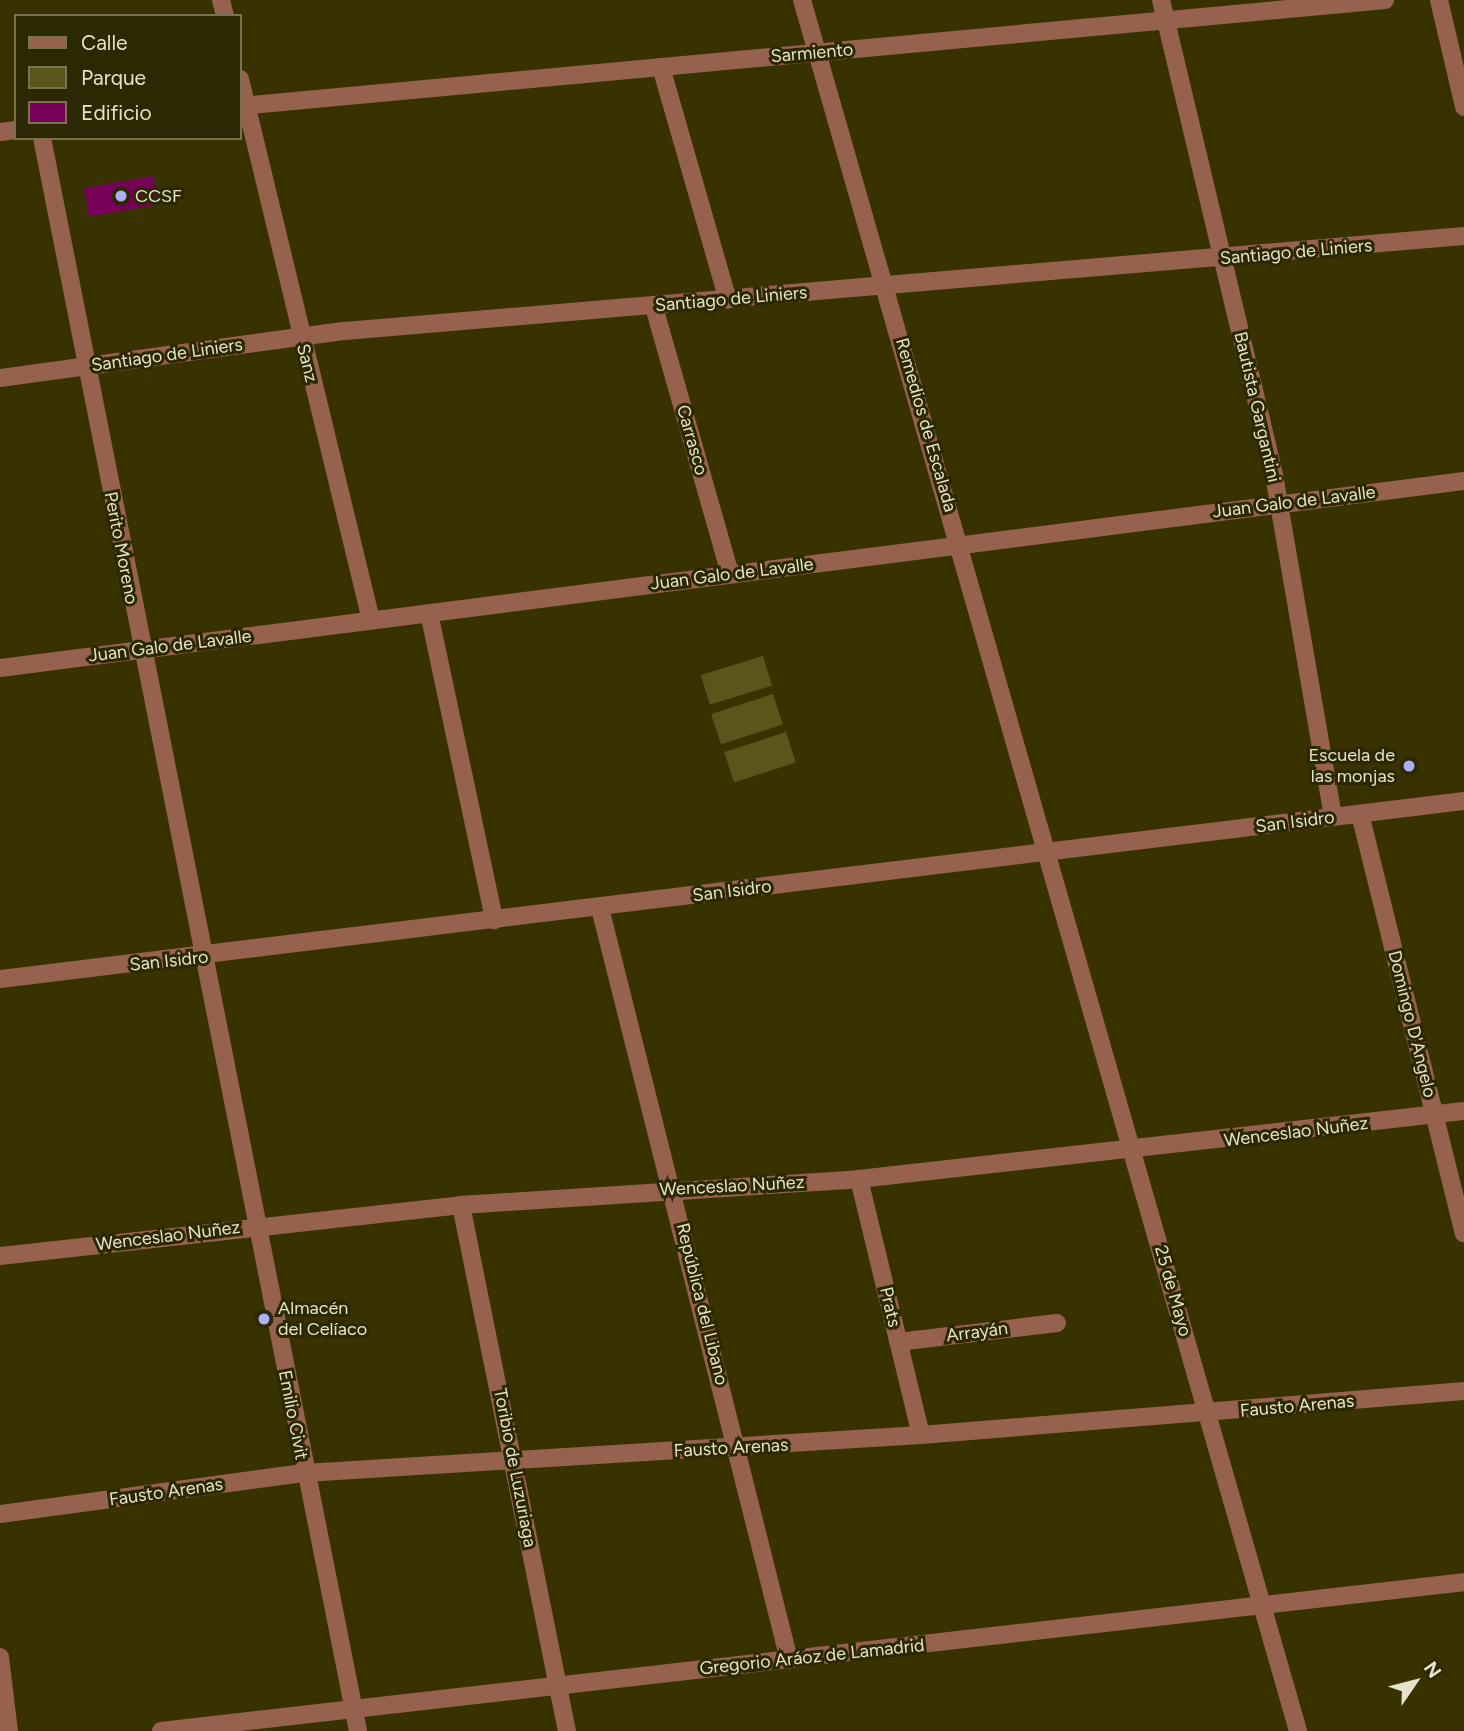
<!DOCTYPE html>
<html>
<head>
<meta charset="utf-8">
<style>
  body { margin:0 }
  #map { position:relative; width:1464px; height:1731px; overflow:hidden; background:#383200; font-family:Figtree,sans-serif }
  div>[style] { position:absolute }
  .green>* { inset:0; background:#5b541b; transform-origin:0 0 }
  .building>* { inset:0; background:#770059; transform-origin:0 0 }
  .minor>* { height:18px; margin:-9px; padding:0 9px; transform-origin:9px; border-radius:9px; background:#96624e }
  .dots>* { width:19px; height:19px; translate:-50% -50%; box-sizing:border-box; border:4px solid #2c2803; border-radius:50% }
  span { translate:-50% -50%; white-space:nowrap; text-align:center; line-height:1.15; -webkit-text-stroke:6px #2c2803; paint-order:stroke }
  .street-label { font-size:18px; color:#e4e2c9 }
  .poi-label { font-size:18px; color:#e4e2c9 }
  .left { translate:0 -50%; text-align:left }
  .right { translate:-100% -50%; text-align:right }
  .legend { position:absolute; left:14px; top:14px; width:228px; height:126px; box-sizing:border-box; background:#2c2803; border:2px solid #767252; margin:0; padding:9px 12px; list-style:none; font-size:21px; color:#e4e2c9 }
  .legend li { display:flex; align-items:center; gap:14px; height:35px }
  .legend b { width:35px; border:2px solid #767252 }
  .north { position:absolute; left:1380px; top:1647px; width:70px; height:70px; -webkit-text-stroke:5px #2c2803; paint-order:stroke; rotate:55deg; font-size:19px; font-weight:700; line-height:28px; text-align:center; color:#e4e2c9 }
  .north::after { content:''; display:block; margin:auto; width:24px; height:32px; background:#e4e2c9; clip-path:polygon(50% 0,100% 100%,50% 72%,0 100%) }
</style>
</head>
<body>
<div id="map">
  <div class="green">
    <div style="left:763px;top:656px;width:31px;height:65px;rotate:73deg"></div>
    <div style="left:773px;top:694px;width:32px;height:65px;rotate:72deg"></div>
    <div style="left:786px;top:732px;width:32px;height:65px;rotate:72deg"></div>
  </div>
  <div class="building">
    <div style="left:153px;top:176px;width:29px;height:70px;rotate:80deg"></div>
  </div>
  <div class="minor">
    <div style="left:221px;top:0;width:16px;rotate:76deg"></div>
    <div style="left:802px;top:0;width:1801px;rotate:74.01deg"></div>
    <div style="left:1161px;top:0;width:488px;rotate:76.6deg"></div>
    <div style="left:1274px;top:475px;width:347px;rotate:80.2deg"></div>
    <div style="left:1439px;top:0;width:110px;rotate:76.8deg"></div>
    <div style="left:661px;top:67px;width:242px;rotate:74deg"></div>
    <div style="left:240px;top:79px;width:557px;rotate:76.39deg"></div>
    <div style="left:240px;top:106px;width:1150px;rotate:-5.29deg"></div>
    <div style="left:0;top:132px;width:16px;rotate:-7deg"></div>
    <div style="left:42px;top:138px;width:1624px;rotate:78.78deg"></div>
    <div style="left:654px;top:307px;width:277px;rotate:74.1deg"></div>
    <div style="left:0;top:378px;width:348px;rotate:-7.8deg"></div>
    <div style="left:345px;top:331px;width:1123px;rotate:-4.85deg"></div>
    <div style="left:429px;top:613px;width:314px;rotate:78deg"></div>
    <div style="left:0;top:668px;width:1476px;rotate:-7.28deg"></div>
    <div style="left:1360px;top:814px;width:432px;rotate:76.1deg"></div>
    <div style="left:600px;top:908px;width:775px;rotate:75.89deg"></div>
    <div style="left:0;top:979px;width:1475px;rotate:-6.93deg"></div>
    <div style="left:859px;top:1179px;width:263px;rotate:76.4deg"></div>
    <div style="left:461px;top:1205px;width:537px;rotate:78.61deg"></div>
    <div style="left:0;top:1256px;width:464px;rotate:-6.3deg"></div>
    <div style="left:461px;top:1205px;width:399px;rotate:-3.7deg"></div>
    <div style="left:859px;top:1179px;width:609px;rotate:-6.41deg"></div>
    <div style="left:898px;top:1342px;width:160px;rotate:-6.8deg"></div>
    <div style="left:0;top:1514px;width:308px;rotate:-7.7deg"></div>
    <div style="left:305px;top:1473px;width:617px;rotate:-3.53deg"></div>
    <div style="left:921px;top:1435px;width:545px;rotate:-4.63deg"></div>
    <div style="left:0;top:1657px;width:75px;rotate:83.1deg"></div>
    <div style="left:161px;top:1731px;width:1311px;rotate:-6.52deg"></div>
  </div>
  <div class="dots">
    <div style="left:121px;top:196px;background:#adaffb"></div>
    <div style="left:1409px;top:766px;background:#adaffb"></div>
    <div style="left:264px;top:1319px;background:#adaffb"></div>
  </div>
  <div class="street-label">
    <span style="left:812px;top:53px;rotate:-5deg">Sarmiento</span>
    <span style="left:1296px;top:252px;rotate:-5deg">Santiago de Liniers</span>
    <span style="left:731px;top:299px;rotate:-5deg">Santiago de Liniers</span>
    <span style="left:167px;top:355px;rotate:-8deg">Santiago de Liniers</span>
    <span style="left:307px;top:363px;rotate:76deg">Sanz</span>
    <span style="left:1257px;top:407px;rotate:77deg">Bautista Gargantini</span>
    <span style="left:926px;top:425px;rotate:74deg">Remedios de Escalada</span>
    <span style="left:692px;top:440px;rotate:74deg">Carrasco</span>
    <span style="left:1294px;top:502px;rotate:-7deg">Juan Galo de Lavalle</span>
    <span style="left:121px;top:548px;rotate:79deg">Perito Moreno</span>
    <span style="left:732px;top:574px;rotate:-7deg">Juan Galo de Lavalle</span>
    <span style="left:170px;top:646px;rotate:-7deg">Juan Galo de Lavalle</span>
    <span style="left:1295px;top:822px;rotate:-7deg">San Isidro</span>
    <span style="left:732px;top:891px;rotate:-7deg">San Isidro</span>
    <span style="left:169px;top:961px;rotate:-6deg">San Isidro</span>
    <span style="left:1412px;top:1024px;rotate:76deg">Domingo D'Angelo</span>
    <span style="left:1296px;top:1132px;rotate:-7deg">Wenceslao Nuñez</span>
    <span style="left:732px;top:1186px;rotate:-3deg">Wenceslao Nuñez</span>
    <span style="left:168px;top:1236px;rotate:-7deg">Wenceslao Nuñez</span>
    <span style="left:1173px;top:1291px;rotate:74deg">25 de Mayo</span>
    <span style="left:702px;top:1304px;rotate:76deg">República del Libano</span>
    <span style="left:890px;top:1307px;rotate:77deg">Prats</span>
    <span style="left:977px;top:1332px;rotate:-7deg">Arrayán</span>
    <span style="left:1297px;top:1406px;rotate:-5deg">Fausto Arenas</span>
    <span style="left:293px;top:1415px;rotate:79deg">Emilio Civit</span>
    <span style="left:731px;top:1448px;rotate:-3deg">Fausto Arenas</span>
    <span style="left:515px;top:1468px;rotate:79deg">Toribio de Luzuriaga</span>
    <span style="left:166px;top:1492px;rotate:-8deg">Fausto Arenas</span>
    <span style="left:812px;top:1657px;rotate:-6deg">Gregorio Aráoz de Lamadrid</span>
  </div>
  <div class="poi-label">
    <span class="left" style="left:135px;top:196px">CCSF</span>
    <span class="right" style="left:1395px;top:766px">Escuela de<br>las monjas</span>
    <span class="left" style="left:278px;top:1319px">Almacén<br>del Celíaco</span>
  </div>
  <ul class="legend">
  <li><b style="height:9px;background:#96624e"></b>Calle</li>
  <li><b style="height:19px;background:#5b541b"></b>Parque</li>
  <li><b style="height:19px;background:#770059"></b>Edificio</li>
  </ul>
  <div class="north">N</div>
</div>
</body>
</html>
